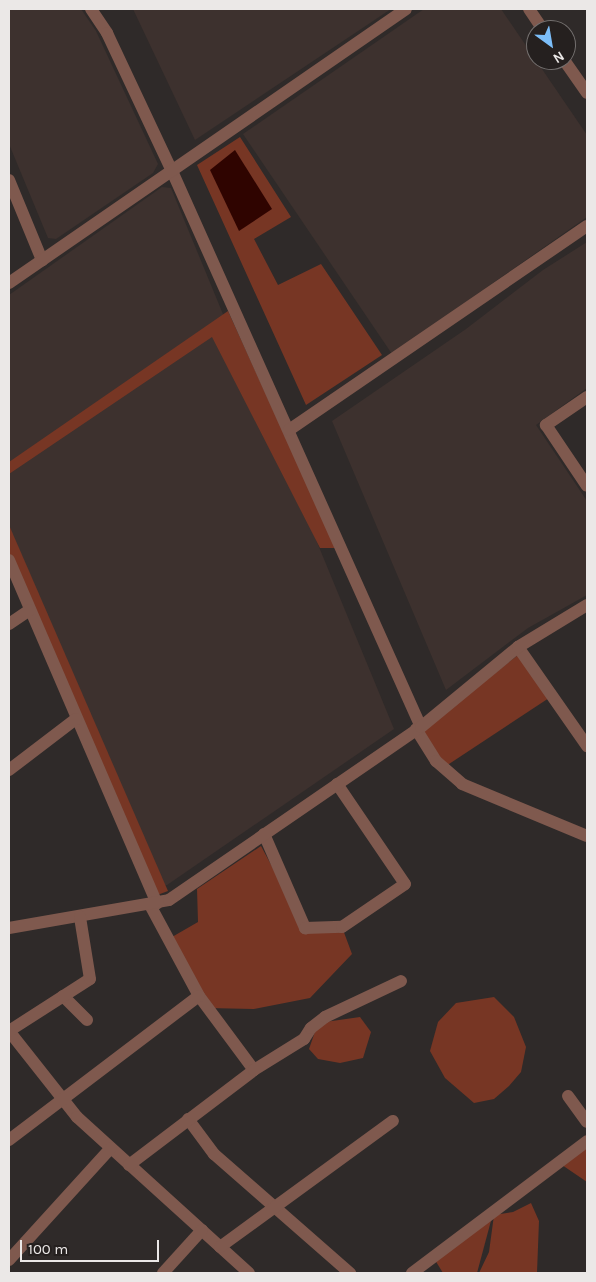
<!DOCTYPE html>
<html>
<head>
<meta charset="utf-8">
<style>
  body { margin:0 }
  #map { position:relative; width:596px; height:1282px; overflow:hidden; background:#2f2a29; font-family:Karla,sans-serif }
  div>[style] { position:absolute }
  .built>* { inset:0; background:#3d312e }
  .green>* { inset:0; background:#773624 }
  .water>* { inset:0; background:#2f0400 }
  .minor>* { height:12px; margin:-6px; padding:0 6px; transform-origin:6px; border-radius:6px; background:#7f594e }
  span { translate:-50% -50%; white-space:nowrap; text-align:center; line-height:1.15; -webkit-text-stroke:5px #25201f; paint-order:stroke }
  .frame { position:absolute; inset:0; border:10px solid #ebe8e7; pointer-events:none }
  .north { position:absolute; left:526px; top:20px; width:50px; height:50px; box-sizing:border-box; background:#25201f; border:1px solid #74706f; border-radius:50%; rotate:148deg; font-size:14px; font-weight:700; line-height:20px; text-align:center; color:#ebe8e7 }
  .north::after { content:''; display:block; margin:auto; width:18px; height:22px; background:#7cbef9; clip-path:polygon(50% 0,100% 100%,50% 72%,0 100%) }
  .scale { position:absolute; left:20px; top:1240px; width:139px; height:22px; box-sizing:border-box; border:2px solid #ebe8e7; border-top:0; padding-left:6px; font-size:15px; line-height:18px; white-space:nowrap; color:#ebe8e7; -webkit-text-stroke:4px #25201f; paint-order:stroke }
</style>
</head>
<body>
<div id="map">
  <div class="built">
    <div style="clip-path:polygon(9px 9px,81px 9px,96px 31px,158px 164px,153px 173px,56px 239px,48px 238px,9px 144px)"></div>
    <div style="clip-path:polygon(133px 9px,391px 9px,195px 140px)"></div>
    <div style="clip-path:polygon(424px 9px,501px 9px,587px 135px,587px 217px,392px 354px,243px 134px)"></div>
    <div style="clip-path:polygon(162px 187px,171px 188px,394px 729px,167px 885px,162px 885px,9px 526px,9px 295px)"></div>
    <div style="clip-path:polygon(587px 242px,587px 388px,536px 425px,587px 501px,587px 595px,528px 628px,446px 690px,332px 421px,466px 329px,543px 270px)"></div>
  </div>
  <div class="green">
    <div style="clip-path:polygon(240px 137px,291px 217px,254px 239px,278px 285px,321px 264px,382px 355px,306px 405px,197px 165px)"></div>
    <div style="clip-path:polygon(228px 311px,336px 548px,320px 548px,212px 337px,9px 474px,9px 462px)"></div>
    <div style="clip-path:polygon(9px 525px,168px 891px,152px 897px,9px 559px)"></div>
    <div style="clip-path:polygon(518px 655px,549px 698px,446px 766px,421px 731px)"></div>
    <div style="clip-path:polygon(261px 846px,305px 928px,342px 927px,352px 954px,310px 998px,254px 1009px,207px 1008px,172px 937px,198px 922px,197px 889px)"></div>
    <div style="clip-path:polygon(494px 997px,514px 1017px,526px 1047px,521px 1072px,509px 1086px,494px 1099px,474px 1103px,445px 1078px,430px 1051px,438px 1022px,456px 1003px)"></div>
    <div style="clip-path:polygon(360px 1017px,371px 1032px,363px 1058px,340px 1063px,318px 1059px,309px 1049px,318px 1023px)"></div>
    <div style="clip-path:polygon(587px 1148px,587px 1182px,562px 1165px)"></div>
    <div style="clip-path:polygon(531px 1203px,539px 1221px,537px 1273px,479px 1273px,489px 1252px,494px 1215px,513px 1212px)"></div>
    <div style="clip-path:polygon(492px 1217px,477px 1273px,443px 1273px,435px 1260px)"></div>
  </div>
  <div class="water">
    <div style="clip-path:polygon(235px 150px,272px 209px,239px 231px,210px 170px)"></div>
  </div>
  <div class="minor">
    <div style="left:91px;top:9px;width:29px;rotate:56deg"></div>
    <div style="left:107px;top:33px;width:153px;rotate:64.8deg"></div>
    <div style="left:172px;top:171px;width:609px;rotate:65.88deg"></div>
    <div style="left:529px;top:9px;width:25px;rotate:56deg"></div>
    <div style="left:564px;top:60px;width:40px;rotate:55.1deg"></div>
    <div style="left:9px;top:180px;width:87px;rotate:67.6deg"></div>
    <div style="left:9px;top:283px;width:482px;rotate:-34.6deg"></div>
    <div style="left:587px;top:397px;width:50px;rotate:145.7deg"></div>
    <div style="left:546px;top:425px;width:73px;rotate:56.1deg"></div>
    <div style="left:289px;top:430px;width:361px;rotate:-34.4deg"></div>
    <div style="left:9px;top:560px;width:374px;rotate:66.7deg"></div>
    <div style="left:9px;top:624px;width:25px;rotate:-34deg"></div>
    <div style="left:518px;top:647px;width:121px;rotate:55.1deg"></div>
    <div style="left:416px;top:729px;width:38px;rotate:58deg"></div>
    <div style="left:436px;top:761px;width:35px;rotate:41deg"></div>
    <div style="left:462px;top:784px;width:135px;rotate:22.6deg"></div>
    <div style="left:9px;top:770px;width:84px;rotate:-37.3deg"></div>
    <div style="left:264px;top:834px;width:103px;rotate:66.4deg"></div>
    <div style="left:305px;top:928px;width:37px;rotate:-2deg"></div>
    <div style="left:342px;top:927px;width:76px;rotate:-34.3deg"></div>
    <div style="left:405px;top:884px;width:121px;rotate:-124.2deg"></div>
    <div style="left:150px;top:905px;width:103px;rotate:61.7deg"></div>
    <div style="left:199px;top:996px;width:92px;rotate:53.4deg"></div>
    <div style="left:9px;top:928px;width:162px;rotate:-9.9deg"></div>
    <div style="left:169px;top:900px;width:306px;rotate:-34.5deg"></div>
    <div style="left:421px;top:727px;width:126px;rotate:-39.5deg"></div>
    <div style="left:518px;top:647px;width:81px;rotate:-31.3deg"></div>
    <div style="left:63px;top:996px;width:34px;rotate:45deg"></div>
    <div style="left:9px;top:1031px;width:110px;rotate:51.7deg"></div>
    <div style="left:77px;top:1117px;width:232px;rotate:42.2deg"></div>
    <div style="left:9px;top:1031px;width:96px;rotate:-32.7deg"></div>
    <div style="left:90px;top:979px;width:63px;rotate:-99.2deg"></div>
    <div style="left:568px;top:1096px;width:32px;rotate:54deg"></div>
    <div style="left:188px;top:1119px;width:44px;rotate:53.4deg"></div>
    <div style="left:214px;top:1154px;width:181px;rotate:41.2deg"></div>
    <div style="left:9px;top:1140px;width:238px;rotate:-37.2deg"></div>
    <div style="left:129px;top:1165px;width:157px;rotate:-37.2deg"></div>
    <div style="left:254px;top:1070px;width:59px;rotate:-31.8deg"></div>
    <div style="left:304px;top:1039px;width:13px;rotate:-58deg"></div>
    <div style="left:311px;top:1028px;width:18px;rotate:-38deg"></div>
    <div style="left:325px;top:1017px;width:84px;rotate:-25.3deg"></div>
    <div style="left:220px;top:1247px;width:214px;rotate:-36.1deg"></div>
    <div style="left:9px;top:1260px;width:151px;rotate:-47.7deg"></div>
    <div style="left:163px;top:1273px;width:58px;rotate:-47.8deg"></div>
    <div style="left:412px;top:1273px;width:219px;rotate:-37deg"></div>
  </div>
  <div class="frame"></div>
  <div class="north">N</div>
  <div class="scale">100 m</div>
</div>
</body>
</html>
